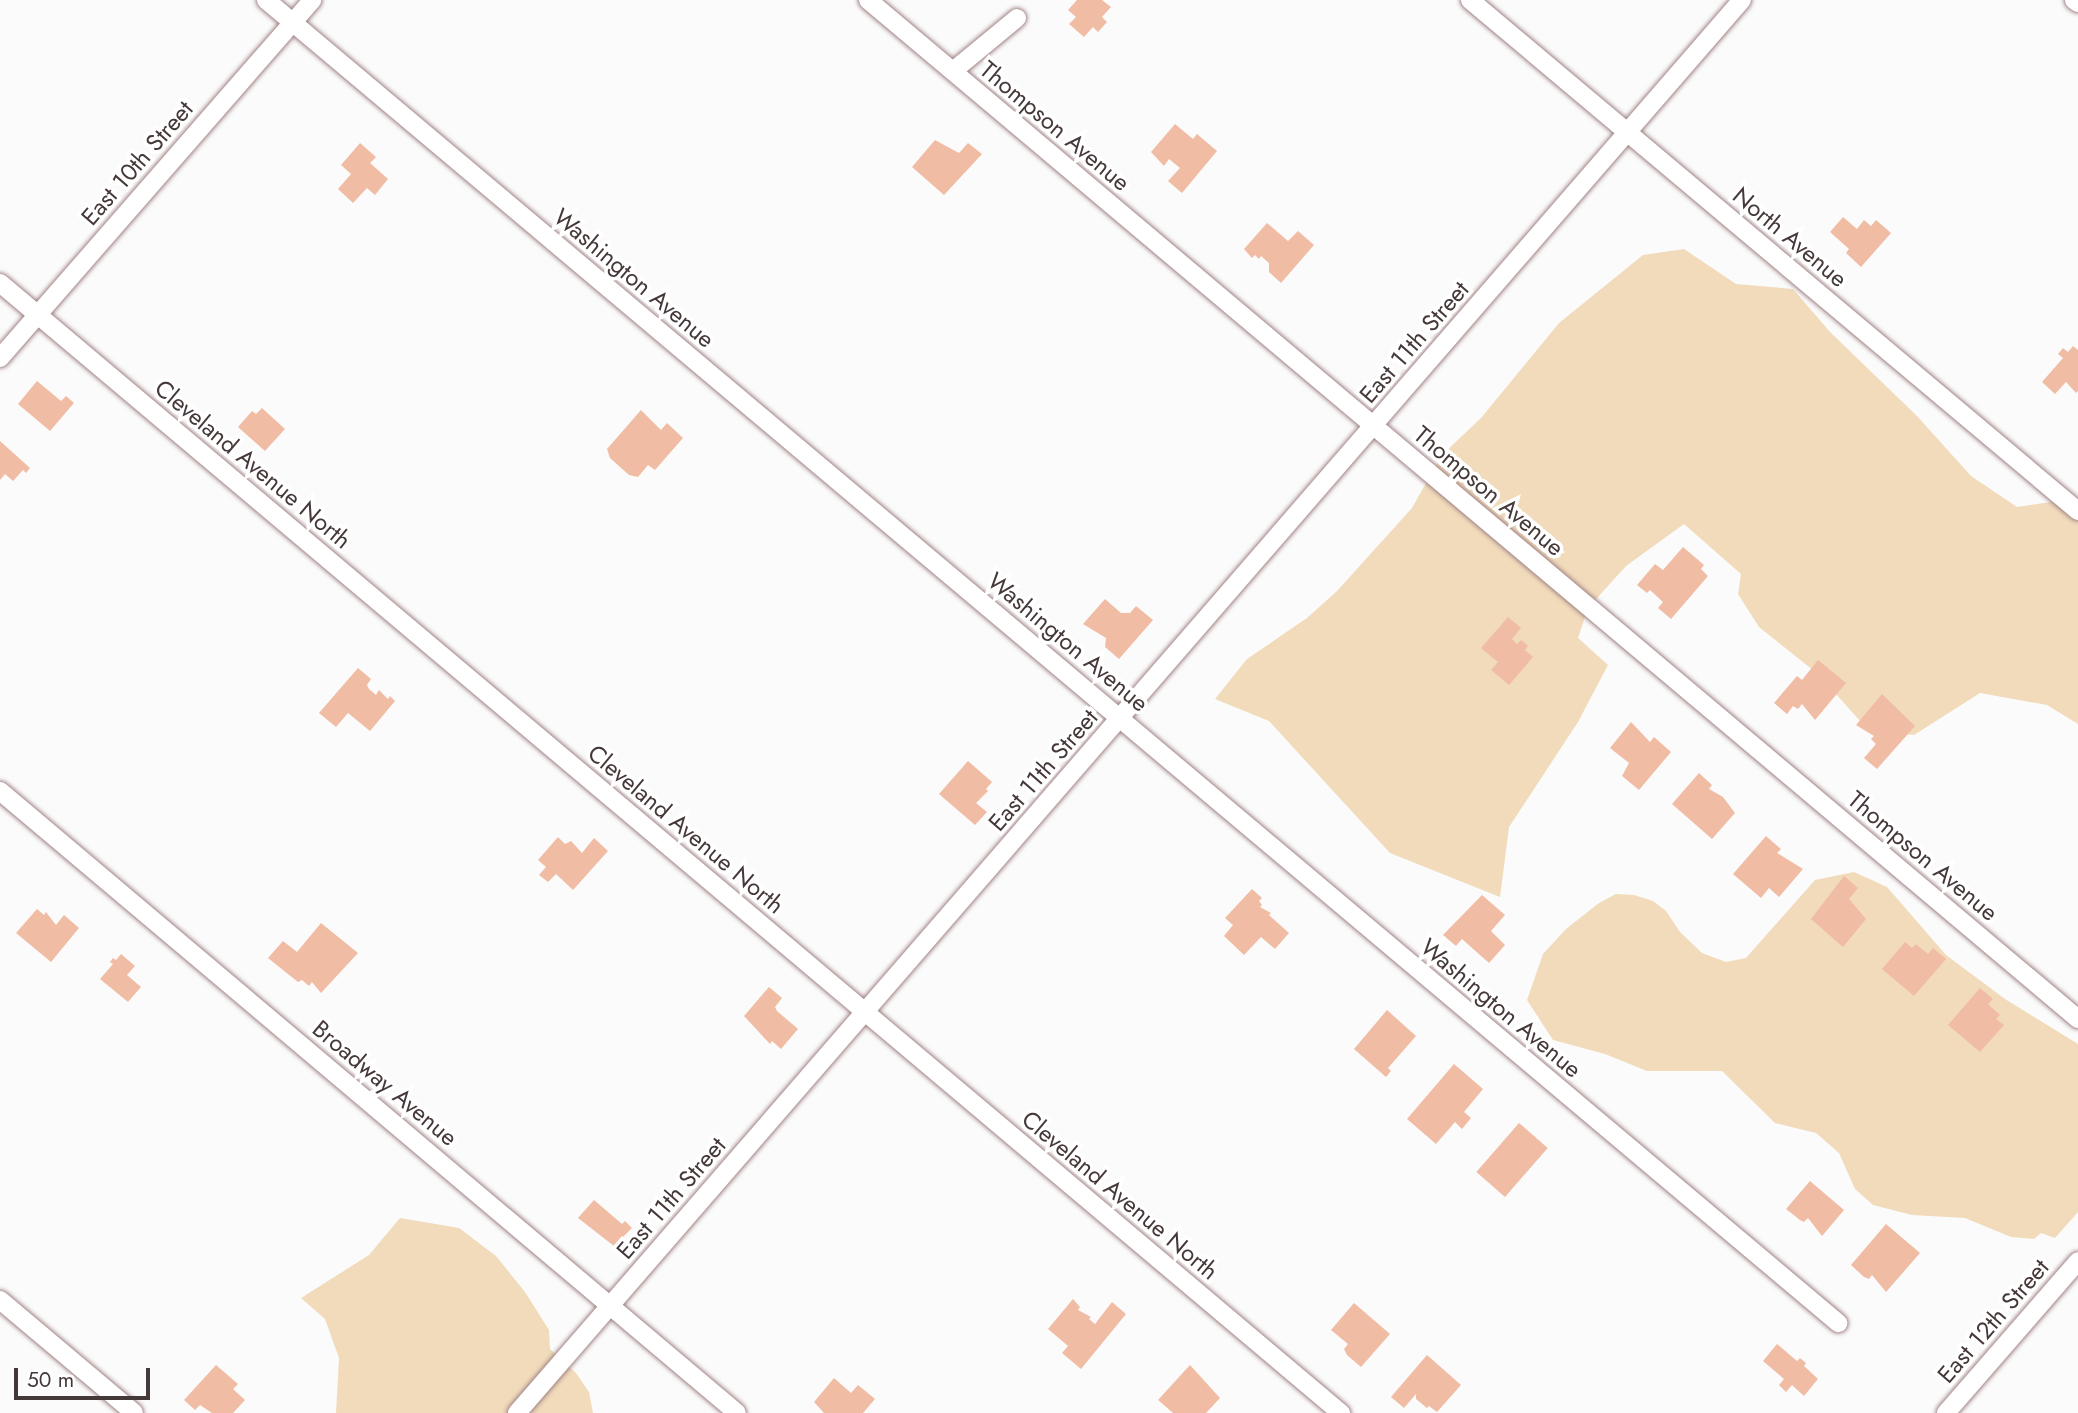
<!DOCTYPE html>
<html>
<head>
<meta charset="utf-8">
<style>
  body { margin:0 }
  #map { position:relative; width:2078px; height:1413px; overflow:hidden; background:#fbfbfb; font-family:Jost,sans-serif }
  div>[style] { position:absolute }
  .green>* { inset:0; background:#f1dbbb }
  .building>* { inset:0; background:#f0bca4; transform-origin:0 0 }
  .roads { filter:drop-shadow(0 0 2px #a18385) drop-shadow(0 0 2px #a18385) }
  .minor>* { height:18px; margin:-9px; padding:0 9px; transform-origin:9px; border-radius:9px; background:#fff }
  span { translate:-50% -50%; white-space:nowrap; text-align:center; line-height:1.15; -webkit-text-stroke:7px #fff; paint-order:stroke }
  .street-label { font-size:24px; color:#453839 }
  .scale { position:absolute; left:14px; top:1368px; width:136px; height:32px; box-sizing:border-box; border:4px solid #453839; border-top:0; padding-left:9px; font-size:21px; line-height:24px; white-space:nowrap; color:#453839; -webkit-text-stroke:5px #fff; paint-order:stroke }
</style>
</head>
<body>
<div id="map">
  <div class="green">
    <div style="clip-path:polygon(1684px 249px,1736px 284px,1793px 289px,1830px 332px,1917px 416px,1971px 476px,2017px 507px,2051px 502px,2078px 508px,2078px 724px,2047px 705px,1980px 693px,1914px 735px,1869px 731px,1818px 674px,1759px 627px,1738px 594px,1741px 574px,1684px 524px,1626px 566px,1588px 608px,1578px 638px,1608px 665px,1578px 722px,1509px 827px,1500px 897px,1390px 853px,1269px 721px,1215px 699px,1247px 659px,1307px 618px,1337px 591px,1412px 508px,1442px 455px,1481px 418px,1559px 323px,1643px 255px)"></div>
    <div style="clip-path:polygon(1854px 872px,1887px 887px,1946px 955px,2005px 999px,2078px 1044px,2078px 1212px,2055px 1238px,2041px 1233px,2034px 1239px,2011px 1237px,1965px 1218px,1912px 1215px,1873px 1205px,1855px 1189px,1839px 1153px,1816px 1133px,1775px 1123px,1722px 1071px,1647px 1071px,1605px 1054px,1553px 1040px,1527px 1000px,1543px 954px,1566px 929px,1599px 903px,1616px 894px,1634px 895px,1653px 901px,1666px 911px,1680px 932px,1702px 953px,1726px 962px,1746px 958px,1815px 880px)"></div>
    <div style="clip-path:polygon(400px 1218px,459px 1228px,496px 1256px,525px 1292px,549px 1330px,550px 1349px,576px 1373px,589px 1392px,593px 1413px,336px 1413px,339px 1358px,325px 1319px,301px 1298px,369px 1255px)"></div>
  </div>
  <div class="building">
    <div style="clip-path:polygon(1077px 0,1102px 0,1111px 7px,1102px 17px,1107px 22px,1098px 32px,1093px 27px,1084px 37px,1069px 24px,1076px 17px,1068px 10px)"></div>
    <div style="clip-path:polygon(1175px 124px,1193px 139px,1197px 134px,1217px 151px,1182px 193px,1168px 181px,1180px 168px,1169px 159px,1164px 166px,1151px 152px)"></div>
    <div style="clip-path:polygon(935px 140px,959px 153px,968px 143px,982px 154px,944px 195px,912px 167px)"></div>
    <div style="clip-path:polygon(360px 143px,376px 157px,370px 163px,388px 179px,375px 195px,367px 188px,353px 203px,338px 189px,351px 174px,341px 165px)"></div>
    <div style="clip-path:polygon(1843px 217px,1857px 229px,1864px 220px,1871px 226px,1876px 220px,1891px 233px,1861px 267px,1846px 253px,1849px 249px,1830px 232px)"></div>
    <div style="clip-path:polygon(1267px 223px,1288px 241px,1298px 231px,1314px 245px,1281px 283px,1269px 272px,1269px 263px,1261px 256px,1259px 259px,1255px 255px,1252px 258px,1244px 249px)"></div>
    <div style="clip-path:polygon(2073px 346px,2078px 350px,2078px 391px,2076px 393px,2066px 382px,2055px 394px,2042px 382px,2063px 358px,2058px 354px,2063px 348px,2068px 352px)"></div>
    <div style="clip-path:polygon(37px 381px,61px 401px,66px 396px,74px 403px,50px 431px,18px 404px)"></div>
    <div style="clip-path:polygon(262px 408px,285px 429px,265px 451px,238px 427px,252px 411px,256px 414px)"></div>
    <div style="clip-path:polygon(641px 410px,661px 430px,667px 423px,683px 438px,655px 470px,648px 465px,638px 477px,629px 475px,610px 458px,607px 449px)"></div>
    <div style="clip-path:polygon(0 441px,30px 468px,26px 473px,23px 470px,13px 481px,5px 474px,0 480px)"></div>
    <div style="clip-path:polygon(1683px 547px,1704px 565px,1701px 569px,1708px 576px,1671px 619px,1658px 608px,1663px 602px,1650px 590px,1647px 593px,1637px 585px,1655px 564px,1663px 570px)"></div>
    <div style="clip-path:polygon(1105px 599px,1121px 613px,1130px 613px,1136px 606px,1153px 620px,1119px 659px,1105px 647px,1106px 638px,1083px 624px)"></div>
    <div style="clip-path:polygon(1508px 617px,1521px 628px,1512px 639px,1517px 644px,1521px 640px,1528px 646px,1525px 650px,1533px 657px,1509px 685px,1491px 670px,1498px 662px,1481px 648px)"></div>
    <div style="clip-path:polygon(1818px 660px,1846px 683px,1815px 720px,1802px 704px,1798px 709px,1793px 706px,1787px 714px,1774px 703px,1797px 676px,1802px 680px)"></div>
    <div style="clip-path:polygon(358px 668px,371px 679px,367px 685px,369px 689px,376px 695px,379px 690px,388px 699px,390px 696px,395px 701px,370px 731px,348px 713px,336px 727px,319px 713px)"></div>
    <div style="clip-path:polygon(1882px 694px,1915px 726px,1877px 769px,1864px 758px,1876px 744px,1871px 739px,1874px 736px,1856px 725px)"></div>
    <div style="clip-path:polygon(1631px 722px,1650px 742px,1654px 737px,1671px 752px,1639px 790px,1622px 776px,1629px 763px,1610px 748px)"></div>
    <div style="clip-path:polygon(968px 761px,992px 782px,986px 789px,988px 791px,976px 803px,987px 812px,975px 825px,939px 794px)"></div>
    <div style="clip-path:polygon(1699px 773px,1712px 785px,1709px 789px,1723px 797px,1735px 813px,1712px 839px,1672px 804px)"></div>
    <div style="clip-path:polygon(1766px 836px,1781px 849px,1777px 853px,1803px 869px,1779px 897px,1769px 888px,1761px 898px,1733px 874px)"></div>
    <div style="clip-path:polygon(558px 837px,565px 844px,571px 841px,582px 853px,594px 838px,608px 851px,573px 890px,556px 874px,548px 882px,539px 875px,546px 867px,538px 860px)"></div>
    <div style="clip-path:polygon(1844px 876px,1858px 888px,1849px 899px,1866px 919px,1843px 947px,1811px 919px)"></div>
    <div style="clip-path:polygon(1252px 889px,1262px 898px,1259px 901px,1262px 905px,1260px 907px,1271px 913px,1269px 915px,1289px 933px,1275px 949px,1261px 937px,1244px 955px,1224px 936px,1233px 925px,1225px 918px)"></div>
    <div style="clip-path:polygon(1482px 895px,1505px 915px,1491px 931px,1505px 945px,1489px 963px,1462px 939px,1456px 946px,1443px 935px)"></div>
    <div style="clip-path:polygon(37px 909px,44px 915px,46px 912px,56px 925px,64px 915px,79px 928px,51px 962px,16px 933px)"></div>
    <div style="clip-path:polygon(321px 923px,358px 953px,321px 993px,312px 982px,309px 986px,302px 980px,298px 982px,268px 958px,283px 941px,297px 952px)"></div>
    <div style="clip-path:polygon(1905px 942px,1912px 948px,1916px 944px,1928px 954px,1933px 948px,1946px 959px,1914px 996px,1882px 969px)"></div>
    <div style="clip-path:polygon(121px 954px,135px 966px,127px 975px,141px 987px,128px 1002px,100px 979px,113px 964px,110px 962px,113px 958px,116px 960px)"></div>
    <div style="clip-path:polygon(769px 987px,782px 998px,775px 1007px,777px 1011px,798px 1029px,781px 1049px,772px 1041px,770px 1044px,744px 1016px)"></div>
    <div style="clip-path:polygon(1980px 988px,1993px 999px,1988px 1004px,2000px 1015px,1996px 1019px,2004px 1025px,1980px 1052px,1948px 1025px)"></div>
    <div style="clip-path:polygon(1387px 1010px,1416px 1036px,1388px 1068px,1391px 1071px,1386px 1077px,1354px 1049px)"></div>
    <div style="clip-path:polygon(1454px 1064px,1483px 1089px,1464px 1112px,1471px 1118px,1462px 1129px,1455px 1122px,1436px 1144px,1407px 1119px)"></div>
    <div style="left:1519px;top:1123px;width:38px;height:65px;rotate:41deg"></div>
    <div style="clip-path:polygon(1810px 1181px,1844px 1210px,1822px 1236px,1808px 1218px,1804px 1222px,1800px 1220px,1786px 1209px)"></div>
    <div style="clip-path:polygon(594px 1200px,622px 1224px,625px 1221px,632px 1228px,614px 1246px,578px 1218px)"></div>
    <div style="clip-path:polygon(1886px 1224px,1920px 1253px,1886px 1292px,1872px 1275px,1869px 1279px,1864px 1277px,1851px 1265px)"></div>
    <div style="clip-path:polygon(1073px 1299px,1080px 1307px,1078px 1310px,1091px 1317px,1089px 1319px,1095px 1324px,1112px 1302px,1126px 1314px,1081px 1369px,1062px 1353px,1068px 1346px,1048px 1329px)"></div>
    <div style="clip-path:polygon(1354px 1303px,1390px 1334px,1361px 1367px,1347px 1355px,1344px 1349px,1348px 1344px,1331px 1330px)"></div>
    <div style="clip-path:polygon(1777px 1344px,1797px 1361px,1800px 1358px,1806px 1363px,1804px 1366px,1818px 1379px,1804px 1396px,1792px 1385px,1786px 1392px,1779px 1385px,1784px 1379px,1763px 1361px)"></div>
    <div style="clip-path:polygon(1427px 1355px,1461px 1385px,1437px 1412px,1429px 1406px,1427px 1408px,1416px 1399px,1416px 1394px,1404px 1408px,1391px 1397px)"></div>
    <div style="clip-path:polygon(216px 1365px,238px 1384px,233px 1389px,245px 1400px,233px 1413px,212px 1413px,200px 1405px,195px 1410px,184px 1400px)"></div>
    <div style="clip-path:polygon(1190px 1365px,1220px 1398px,1206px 1413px,1173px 1413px,1158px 1400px)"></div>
    <div style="clip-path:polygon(834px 1378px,851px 1393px,858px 1385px,875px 1399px,863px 1413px,824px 1413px,814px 1402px)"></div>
  </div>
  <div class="roads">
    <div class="minor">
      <div style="left:266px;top:0;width:2055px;rotate:40.08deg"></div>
      <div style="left:868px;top:0;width:1582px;rotate:40.1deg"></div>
      <div style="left:1470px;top:0;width:794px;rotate:40.05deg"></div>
      <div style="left:2074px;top:0;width:5px;rotate:37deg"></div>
      <div style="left:953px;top:71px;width:83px;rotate:-39.6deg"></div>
      <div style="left:0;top:283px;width:1754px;rotate:40.12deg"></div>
      <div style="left:0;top:358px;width:475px;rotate:-48.9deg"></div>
      <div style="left:0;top:791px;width:964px;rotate:40.16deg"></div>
      <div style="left:0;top:1300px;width:175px;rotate:40.1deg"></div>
      <div style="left:517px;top:1413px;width:1870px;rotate:-49.08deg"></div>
      <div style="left:1946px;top:1413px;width:201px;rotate:-49deg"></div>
    </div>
  </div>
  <div class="street-label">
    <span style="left:1055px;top:126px;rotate:40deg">Thompson Avenue</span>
    <span style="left:137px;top:163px;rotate:-49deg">East 10th Street</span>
    <span style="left:1790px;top:237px;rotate:40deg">North Avenue</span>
    <span style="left:634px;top:278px;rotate:40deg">Washington Avenue</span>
    <span style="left:1414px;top:342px;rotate:-49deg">East 11th Street</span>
    <span style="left:253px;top:464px;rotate:40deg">Cleveland Avenue North</span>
    <span style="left:1489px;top:491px;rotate:40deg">Thompson Avenue</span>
    <span style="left:1068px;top:642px;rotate:40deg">Washington Avenue</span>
    <span style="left:1043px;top:770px;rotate:-49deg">East 11th Street</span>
    <span style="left:686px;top:829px;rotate:40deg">Cleveland Avenue North</span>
    <span style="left:1923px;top:856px;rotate:40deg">Thompson Avenue</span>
    <span style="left:1501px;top:1008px;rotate:40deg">Washington Avenue</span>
    <span style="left:385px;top:1083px;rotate:40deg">Broadway Avenue</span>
    <span style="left:1120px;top:1195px;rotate:40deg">Cleveland Avenue North</span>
    <span style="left:671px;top:1198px;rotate:-49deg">East 11th Street</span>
    <span style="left:1993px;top:1321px;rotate:-49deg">East 12th Street</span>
  </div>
  <div class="scale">50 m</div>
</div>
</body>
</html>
